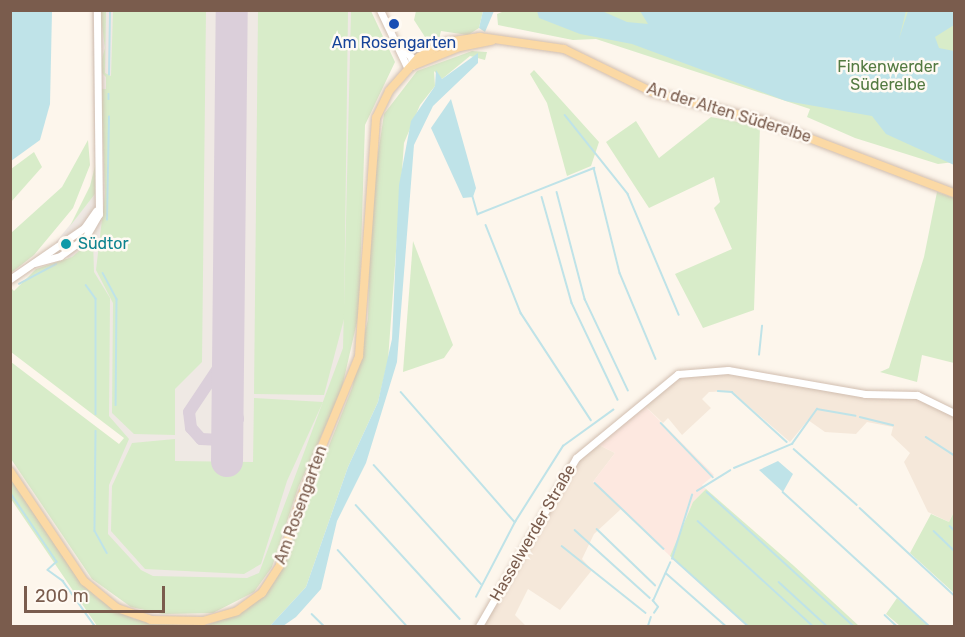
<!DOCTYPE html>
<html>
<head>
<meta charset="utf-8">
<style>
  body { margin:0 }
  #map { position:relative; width:965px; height:637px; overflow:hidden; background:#fdf6ec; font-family:Rubik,sans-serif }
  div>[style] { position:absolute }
  .residential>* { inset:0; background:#f5e8da }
  .commercial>* { inset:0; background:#fde8e0 }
  .industrial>* { inset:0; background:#efe9e4 }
  .green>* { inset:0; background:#d8ecc9 }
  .water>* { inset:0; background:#bfe3e8 }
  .stream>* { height:1.5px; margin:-0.75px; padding:0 0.75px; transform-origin:0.75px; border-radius:0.75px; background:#bfe3e8 }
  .taxiway>* { height:12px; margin:-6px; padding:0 6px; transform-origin:6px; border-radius:6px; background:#dbcfda }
  .runway>* { height:32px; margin:-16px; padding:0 16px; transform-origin:16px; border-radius:16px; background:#dbcfda }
  .roads { filter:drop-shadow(0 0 2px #d1beb0) drop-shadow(0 0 2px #d1beb0) }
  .minor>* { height:7px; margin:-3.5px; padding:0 3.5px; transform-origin:3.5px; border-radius:3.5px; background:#fff }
  .major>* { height:8px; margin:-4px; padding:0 4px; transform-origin:4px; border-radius:4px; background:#fbd9a5 }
  .dots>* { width:16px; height:16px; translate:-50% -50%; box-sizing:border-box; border:3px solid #fffaf3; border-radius:50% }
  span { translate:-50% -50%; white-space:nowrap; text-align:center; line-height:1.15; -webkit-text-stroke:5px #fffaf3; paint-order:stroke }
  .transit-label { font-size:16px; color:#164399 }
  .park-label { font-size:16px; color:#537a41 }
  .street-label { font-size:16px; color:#7a5c4d }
  .culture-label { font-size:16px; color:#0d838f }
  .left { translate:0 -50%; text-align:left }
  .frame { position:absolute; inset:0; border:12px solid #7a5c4d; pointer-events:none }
  .scale { position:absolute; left:24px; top:586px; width:141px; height:27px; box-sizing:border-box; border:3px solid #7a5c4d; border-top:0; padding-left:8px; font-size:18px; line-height:21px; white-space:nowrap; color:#7a5c4d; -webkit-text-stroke:4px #fffaf3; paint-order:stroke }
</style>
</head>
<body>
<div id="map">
  <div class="residential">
    <div style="clip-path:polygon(727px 373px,916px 398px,939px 406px,954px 416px,954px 512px,949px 522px,928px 512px,904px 462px,910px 453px,891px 435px,893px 427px,867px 422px,856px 434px,825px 432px,808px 420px,790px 442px,731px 391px,709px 392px,702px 399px,711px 408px,682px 435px,668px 418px,663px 423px,645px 406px,677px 377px)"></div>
    <div style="clip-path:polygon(593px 442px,615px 453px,593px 482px,621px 509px,594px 534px,582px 559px,592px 570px,560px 610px,528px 589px,515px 615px,526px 626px,477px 626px,569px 466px)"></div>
  </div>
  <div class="commercial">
    <div style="clip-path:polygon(645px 406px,714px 475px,702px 485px,706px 489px,693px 502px,670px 556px,593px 482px,615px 453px,599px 445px)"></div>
  </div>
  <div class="industrial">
    <div style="clip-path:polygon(92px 11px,354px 11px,346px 351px,271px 558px,254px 580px,149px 579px,106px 537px,105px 486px,127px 439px,105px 421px,71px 262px,56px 242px,95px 194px)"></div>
  </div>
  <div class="green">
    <div style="clip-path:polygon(507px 10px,954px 11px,954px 162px,938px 164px,855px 138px,807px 117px,810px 109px,596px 39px,573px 40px,498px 25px,497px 14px)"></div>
    <div style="clip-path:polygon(100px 11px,106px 11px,105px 73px,111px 76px,113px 11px,206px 11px,202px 362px,175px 389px,175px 435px,134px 434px,112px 413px,113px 303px,96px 270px,105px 194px,101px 89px,106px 89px,106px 77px,99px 70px,105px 48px)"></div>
    <div style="clip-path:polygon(258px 11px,348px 11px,344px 319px,324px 395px,254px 394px)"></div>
    <div style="clip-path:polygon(351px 11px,371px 11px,395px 62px,365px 125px,359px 313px,341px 392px,298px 488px,272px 567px,254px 592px,213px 613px,163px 614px,131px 607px,92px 579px,11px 459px,11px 362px,119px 444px,124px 438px,11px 352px,10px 287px,14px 291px,36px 269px,72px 257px,93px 239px,94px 272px,110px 298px,109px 416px,129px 439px,109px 485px,108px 534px,141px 570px,153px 576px,247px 578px,259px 573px,343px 348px)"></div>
    <div style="clip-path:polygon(416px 11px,483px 11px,479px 28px,468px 35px,441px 31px,439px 39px,425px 37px,414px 20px)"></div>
    <div style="clip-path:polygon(472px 51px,487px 52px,485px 60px,470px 56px,442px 79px,434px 71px,435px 86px,420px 105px,404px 143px,388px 360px,378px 402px,348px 467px,306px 587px,270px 626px,205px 626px,246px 610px,275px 581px,352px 388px,368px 319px,371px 201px,384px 114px,417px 71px)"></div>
    <div style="clip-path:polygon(534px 70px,599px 142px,591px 166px,567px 176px,547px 103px,530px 74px)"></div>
    <div style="clip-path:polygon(711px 117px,760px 126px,754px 310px,703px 328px,675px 274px,732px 249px,714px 208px,720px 202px,714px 177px,649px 208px,606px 142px,636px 121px,659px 158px)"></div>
    <div style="clip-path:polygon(88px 140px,90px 165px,73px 208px,34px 255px,11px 273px,11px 233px,62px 187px)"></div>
    <div style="clip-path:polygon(34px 152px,42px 167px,11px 202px,11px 169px)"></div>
    <div style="clip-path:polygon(97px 158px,95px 194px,70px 226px,90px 186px)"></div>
    <div style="clip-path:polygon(937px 192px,954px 198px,954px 363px,922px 355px,917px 382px,880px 372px,889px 368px,924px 257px)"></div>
    <div style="clip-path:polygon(413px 241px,453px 345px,444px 358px,403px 372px)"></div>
    <div style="clip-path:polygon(254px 398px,323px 402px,287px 481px,261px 564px,244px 574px,145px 569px,111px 531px,112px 486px,132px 443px,175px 439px,175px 461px,253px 462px)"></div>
    <div style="clip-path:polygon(10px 477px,96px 597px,134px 619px,187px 626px,97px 626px,11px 499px)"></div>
    <div style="clip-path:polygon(706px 489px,794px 566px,859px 626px,747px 626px,670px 556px,693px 502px)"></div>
    <div style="clip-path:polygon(954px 512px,954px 593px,910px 553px,931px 514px,949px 522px)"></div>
    <div style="clip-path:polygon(897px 598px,928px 626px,900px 626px,886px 614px)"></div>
  </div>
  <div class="water">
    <div style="clip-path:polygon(11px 10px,52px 11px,50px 104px,40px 140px,11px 161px)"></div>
    <div style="clip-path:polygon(483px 11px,494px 11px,485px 32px,479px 28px)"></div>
    <div style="clip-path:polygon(537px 11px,602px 11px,627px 22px,648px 24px,640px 11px,906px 11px,899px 39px,908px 11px,954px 11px,954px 25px,935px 37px,939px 48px,954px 51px,954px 165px,886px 134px,872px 116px,786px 101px,632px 44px,580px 34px,539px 18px)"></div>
    <div style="clip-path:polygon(478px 53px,478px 63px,433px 106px,414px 145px,397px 362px,366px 463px,337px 521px,321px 589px,296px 617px,283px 626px,270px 626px,306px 587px,348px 467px,378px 402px,392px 339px,399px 185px,411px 121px,435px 86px,436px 70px,442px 79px)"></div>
    <div style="clip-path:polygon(451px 99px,476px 188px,473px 197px,463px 198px,431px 128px)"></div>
    <div style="clip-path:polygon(778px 461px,793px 474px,783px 492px,759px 470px)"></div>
  </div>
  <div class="stream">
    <div style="left:109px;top:75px;width:65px;rotate:-89.1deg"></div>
    <div style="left:109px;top:94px;width:5px;rotate:90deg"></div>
    <div style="left:565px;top:115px;width:101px;rotate:51.4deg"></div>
    <div style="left:628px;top:194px;width:131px;rotate:67.1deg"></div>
    <div style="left:557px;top:192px;width:111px;rotate:75.3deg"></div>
    <div style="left:585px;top:299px;width:101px;rotate:64.7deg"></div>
    <div style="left:473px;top:197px;width:18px;rotate:74deg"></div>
    <div style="left:478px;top:214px;width:125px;rotate:-21.6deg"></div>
    <div style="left:594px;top:168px;width:108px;rotate:76.1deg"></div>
    <div style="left:620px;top:273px;width:93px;rotate:67.3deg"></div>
    <div style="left:542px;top:197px;width:110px;rotate:74.2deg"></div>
    <div style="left:572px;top:303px;width:107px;rotate:64.6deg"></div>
    <div style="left:107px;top:220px;width:103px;rotate:-88.9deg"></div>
    <div style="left:486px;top:225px;width:95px;rotate:68.3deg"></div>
    <div style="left:521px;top:313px;width:128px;rotate:56.8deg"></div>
    <div style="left:103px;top:273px;width:30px;rotate:62deg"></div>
    <div style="left:117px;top:299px;width:106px;rotate:90.5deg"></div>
    <div style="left:19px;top:284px;width:42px;rotate:-28.4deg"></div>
    <div style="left:86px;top:285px;width:17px;rotate:54deg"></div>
    <div style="left:96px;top:299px;width:115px;rotate:90deg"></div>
    <div style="left:10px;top:290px;width:1px"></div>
    <div style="left:759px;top:355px;width:29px;rotate:-84deg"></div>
    <div style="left:718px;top:391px;width:14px;rotate:4deg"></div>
    <div style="left:732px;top:392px;width:74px;rotate:42.3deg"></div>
    <div style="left:401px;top:392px;width:173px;rotate:48.8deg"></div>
    <div style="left:860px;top:417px;width:34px;rotate:14deg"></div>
    <div style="left:661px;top:423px;width:75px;rotate:46.1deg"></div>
    <div style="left:96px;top:431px;width:100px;rotate:90.6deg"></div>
    <div style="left:95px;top:531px;width:25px;rotate:61deg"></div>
    <div style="left:926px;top:437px;width:33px;rotate:33deg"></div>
    <div style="left:794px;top:449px;width:84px;rotate:41.6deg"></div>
    <div style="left:374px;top:465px;width:160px;rotate:48deg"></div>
    <div style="left:734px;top:468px;width:63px;rotate:-22.5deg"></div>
    <div style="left:792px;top:444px;width:43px;rotate:-54.5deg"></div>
    <div style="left:817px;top:409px;width:39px;rotate:10deg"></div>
    <div style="left:595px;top:483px;width:95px;rotate:43.7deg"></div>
    <div style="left:697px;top:491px;width:39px;rotate:-32deg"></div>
    <div style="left:10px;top:492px;width:84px;rotate:56.1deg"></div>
    <div style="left:57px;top:562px;width:12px;rotate:138deg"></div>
    <div style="left:48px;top:570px;width:19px;rotate:36deg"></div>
    <div style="left:63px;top:581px;width:55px;rotate:54.6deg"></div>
    <div style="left:707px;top:492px;width:199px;rotate:42.4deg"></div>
    <div style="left:783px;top:492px;width:198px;rotate:42.5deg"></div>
    <div style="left:356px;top:505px;width:154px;rotate:47.6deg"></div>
    <div style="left:860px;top:508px;width:128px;rotate:42.8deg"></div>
    <div style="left:698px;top:521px;width:156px;rotate:42.4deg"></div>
    <div style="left:950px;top:526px;width:6px;rotate:45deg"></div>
    <div style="left:597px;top:529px;width:81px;rotate:44deg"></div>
    <div style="left:575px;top:530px;width:101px;rotate:42.2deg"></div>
    <div style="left:934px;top:531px;width:28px;rotate:44deg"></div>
    <div style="left:562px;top:546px;width:107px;rotate:38.6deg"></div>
    <div style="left:338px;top:550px;width:103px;rotate:47.8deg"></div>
    <div style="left:673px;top:558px;width:101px;rotate:42.2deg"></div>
    <div style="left:672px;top:559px;width:67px;rotate:-72.6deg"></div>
    <div style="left:666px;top:573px;width:80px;rotate:41.5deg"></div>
    <div style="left:779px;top:582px;width:65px;rotate:42.5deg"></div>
    <div style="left:476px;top:597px;width:85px;rotate:-62.5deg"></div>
    <div style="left:515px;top:522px;width:90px;rotate:-57.7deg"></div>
    <div style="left:563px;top:446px;width:62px;rotate:-35.8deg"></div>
    <div style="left:654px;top:613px;width:7px;rotate:-56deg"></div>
    <div style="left:658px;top:607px;width:8px;rotate:-130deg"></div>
    <div style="left:653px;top:601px;width:42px;rotate:-65.9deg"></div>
    <div style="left:312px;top:614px;width:17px;rotate:45deg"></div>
    <div style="left:885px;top:615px;width:16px;rotate:43deg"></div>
    <div style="left:648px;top:626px;width:9px;rotate:-72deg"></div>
  </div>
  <div class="taxiway">
    <div style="left:227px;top:358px;width:62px;rotate:79.8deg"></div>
    <div style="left:238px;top:419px;width:27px;rotate:129deg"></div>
    <div style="left:221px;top:440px;width:20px;rotate:-177deg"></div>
    <div style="left:201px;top:439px;width:15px;rotate:-132deg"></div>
    <div style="left:191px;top:428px;width:16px;rotate:-97deg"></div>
    <div style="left:189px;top:412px;width:69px;rotate:-56.3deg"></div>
  </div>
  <div class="runway">
    <div style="left:227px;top:461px;width:451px;rotate:-89.4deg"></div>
  </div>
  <div class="roads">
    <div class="minor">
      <div style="left:380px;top:10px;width:65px;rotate:64.6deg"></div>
      <div style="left:394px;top:41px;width:23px;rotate:43deg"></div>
      <div style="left:411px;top:57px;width:9px;rotate:84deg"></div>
      <div style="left:404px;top:47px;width:24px;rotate:5deg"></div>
      <div style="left:34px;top:263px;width:27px;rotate:-15deg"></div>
      <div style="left:60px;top:256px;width:31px;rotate:-36deg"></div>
      <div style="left:85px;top:238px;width:28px;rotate:-60deg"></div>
      <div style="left:99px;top:214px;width:204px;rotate:-90.6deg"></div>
      <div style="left:10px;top:279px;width:90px;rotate:-34.6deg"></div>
      <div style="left:84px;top:228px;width:21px;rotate:-55deg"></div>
      <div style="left:479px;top:626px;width:194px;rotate:-60deg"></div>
      <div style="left:576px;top:458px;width:132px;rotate:-39.5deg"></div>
      <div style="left:678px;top:374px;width:50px;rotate:-4.6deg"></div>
      <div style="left:728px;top:370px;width:139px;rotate:9.9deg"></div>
      <div style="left:865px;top:394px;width:52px;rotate:1.1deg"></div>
      <div style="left:917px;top:395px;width:41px;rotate:25.9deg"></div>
    </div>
    <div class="major">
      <div style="left:412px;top:66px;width:52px;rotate:-21.6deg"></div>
      <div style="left:460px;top:47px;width:32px;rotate:-11deg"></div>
      <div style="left:10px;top:471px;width:133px;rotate:56.1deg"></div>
      <div style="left:84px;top:581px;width:43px;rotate:39.3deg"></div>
      <div style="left:117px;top:608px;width:36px;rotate:19deg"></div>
      <div style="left:151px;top:620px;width:52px;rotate:1.1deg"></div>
      <div style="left:203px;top:621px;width:35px;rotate:-16deg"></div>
      <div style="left:237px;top:611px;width:31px;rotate:-36deg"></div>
      <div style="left:262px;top:593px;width:33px;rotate:-57deg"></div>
      <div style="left:280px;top:565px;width:71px;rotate:-72.8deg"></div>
      <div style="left:301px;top:497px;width:152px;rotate:-67.6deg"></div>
      <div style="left:359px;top:356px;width:239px;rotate:-85.9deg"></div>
      <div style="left:376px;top:118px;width:30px;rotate:-64deg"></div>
      <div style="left:389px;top:91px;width:45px;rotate:-48.6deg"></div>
      <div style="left:419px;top:57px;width:32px;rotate:-28deg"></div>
      <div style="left:447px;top:42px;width:33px;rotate:-9deg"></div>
      <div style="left:480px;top:37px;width:85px;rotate:8.1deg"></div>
      <div style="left:564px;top:49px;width:98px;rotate:26deg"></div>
      <div style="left:652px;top:92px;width:116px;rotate:14.5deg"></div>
      <div style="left:764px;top:121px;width:203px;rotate:20.8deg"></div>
    </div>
  </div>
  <div class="dots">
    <div style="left:394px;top:24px;background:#1a4fb4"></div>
    <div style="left:66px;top:244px;background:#0f9aa8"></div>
  </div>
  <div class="transit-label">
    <span style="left:394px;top:43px">Am Rosengarten</span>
  </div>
  <div class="park-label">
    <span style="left:888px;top:76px">Finkenwerder<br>Süderelbe</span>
  </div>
  <div class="street-label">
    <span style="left:729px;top:113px;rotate:17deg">An der Alten Süderelbe</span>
    <span style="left:301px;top:505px;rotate:-70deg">Am Rosengarten</span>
    <span style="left:533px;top:533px;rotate:-60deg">Hasselwerder Straße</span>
  </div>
  <div class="culture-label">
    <span class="left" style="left:78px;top:244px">Südtor</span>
  </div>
  <div class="frame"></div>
  <div class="scale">200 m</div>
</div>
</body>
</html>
